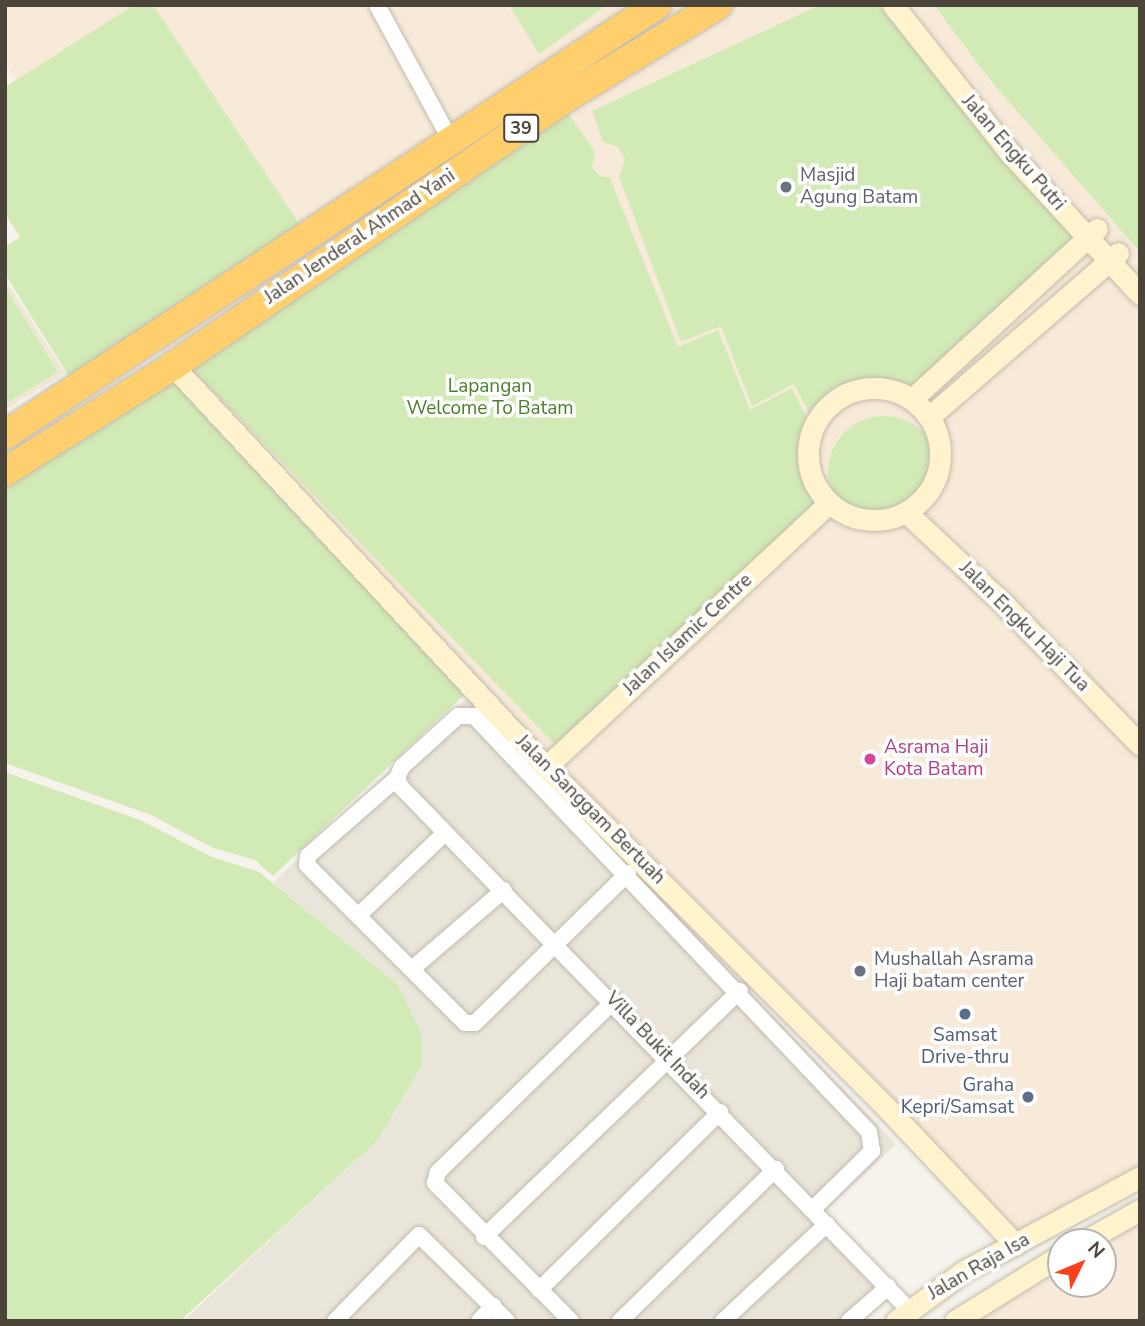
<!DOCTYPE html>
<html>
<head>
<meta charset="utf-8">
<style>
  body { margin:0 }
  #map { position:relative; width:1145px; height:1326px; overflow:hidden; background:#f6f3ec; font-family:"Nunito Sans",sans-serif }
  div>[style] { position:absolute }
  .residential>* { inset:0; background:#eae5da }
  .commercial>* { inset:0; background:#f7ead8 }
  .education>* { inset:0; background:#efe8d6 }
  .green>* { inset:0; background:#d2eab5 }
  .round { border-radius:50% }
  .roads { filter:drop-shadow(0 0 2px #c2bbae) drop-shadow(0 0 2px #c2bbae) }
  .street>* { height:16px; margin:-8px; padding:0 8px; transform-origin:8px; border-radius:8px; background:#fff }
  .secondary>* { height:21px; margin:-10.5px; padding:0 10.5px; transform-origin:10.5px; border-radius:10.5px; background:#fff3cd }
  .secondary>.ring { margin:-10.5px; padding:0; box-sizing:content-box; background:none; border:21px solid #fff3cd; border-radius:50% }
  .highway>* { height:28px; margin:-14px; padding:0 14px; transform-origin:14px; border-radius:14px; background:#ffcf6e }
  .dots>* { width:19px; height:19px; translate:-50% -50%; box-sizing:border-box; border:4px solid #fff; border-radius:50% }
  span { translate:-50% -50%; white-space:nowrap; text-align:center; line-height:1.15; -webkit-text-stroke:7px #fff; paint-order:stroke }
  .shield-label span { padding:2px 5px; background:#fff; border:2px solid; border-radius:5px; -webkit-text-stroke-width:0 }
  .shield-label { font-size:18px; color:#4b4439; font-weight:700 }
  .street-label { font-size:19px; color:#4b4439 }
  .worship-label { font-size:19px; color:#5b616d }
  .left { translate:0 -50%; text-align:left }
  .park-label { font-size:19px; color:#4a7f2a }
  .hotel-label { font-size:19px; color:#b23c85 }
  .service-label { font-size:19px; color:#4e5e75 }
  .right { translate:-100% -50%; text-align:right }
  .frame { position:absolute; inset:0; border:7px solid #4b4439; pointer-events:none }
  .north { position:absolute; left:1047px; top:1228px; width:70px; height:70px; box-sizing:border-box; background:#fff; border:2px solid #b7b4b0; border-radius:50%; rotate:47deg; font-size:19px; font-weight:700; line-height:28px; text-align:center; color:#4b4439 }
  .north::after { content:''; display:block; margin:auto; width:24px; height:32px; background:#fc3f1d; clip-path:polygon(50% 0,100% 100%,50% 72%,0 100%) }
</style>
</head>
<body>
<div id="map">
  <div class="residential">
    <div style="clip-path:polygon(468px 697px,896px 1144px,821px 1215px,888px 1287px,852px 1321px,183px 1321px,377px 1141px,422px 1065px,397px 984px,273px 883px)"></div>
  </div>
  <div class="commercial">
    <div style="clip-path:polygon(5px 5px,1140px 5px,1140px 1177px,1016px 1245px,173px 366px,124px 308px,155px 288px,5px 63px)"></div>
    <div style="clip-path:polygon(1140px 1210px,1140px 1321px,955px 1321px,1061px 1255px,1061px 1284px,1103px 1284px,1103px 1242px)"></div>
  </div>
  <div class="education">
    <div style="clip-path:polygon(5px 279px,65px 373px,5px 410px)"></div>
  </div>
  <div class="green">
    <div style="clip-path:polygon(134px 5px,153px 5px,304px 231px,73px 383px,5px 274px,5px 247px,20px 237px,5px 214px,5px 87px)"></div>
    <div style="clip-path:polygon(509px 5px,607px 5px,539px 54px)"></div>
    <div style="clip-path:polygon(820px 5px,878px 5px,1080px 242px,916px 392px,871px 383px,825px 403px,813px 420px,794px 384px,752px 406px,721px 326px,681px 342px,619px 177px,625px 159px,618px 147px,603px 142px,592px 111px)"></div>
    <div style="clip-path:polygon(934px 5px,1140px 5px,1140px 252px,991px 81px)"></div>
    <div style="clip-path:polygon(564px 107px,595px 152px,592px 167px,600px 176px,610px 178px,678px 347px,718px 330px,750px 410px,792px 388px,816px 438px,811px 480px,828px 515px,566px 756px,191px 368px)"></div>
    <div style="clip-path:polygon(5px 287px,58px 372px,5px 404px)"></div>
    <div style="clip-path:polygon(170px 375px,468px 691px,273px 876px,255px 860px,213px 848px,151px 815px,5px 763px,5px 484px)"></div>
    <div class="round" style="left:828px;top:416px;width:112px;height:112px"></div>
    <div style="clip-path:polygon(5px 772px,140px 820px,212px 857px,259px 872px,397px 984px,421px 1033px,422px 1065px,377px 1141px,180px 1321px,5px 1321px)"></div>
  </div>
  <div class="roads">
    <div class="street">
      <div style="left:377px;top:5px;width:153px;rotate:61.4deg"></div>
      <div style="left:397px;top:778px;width:118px;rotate:138.8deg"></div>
      <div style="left:308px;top:856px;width:9px;rotate:96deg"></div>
      <div style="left:307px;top:865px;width:223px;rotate:45deg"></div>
      <div style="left:465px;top:1023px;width:10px"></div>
      <div style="left:475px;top:1023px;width:214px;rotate:-44.4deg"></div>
      <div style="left:358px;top:916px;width:120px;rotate:-43.7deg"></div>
      <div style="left:412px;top:969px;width:121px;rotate:-40.7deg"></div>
      <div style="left:813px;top:1209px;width:83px;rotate:-44.5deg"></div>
      <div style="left:872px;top:1151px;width:19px;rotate:-99deg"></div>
      <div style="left:869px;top:1132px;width:574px;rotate:-133.52deg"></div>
      <div style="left:474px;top:716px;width:16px;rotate:180deg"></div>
      <div style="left:458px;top:716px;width:76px;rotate:137.7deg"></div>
      <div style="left:402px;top:767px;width:12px;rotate:114deg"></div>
      <div style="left:397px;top:778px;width:10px;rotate:66deg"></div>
      <div style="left:401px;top:787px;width:729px;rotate:45.83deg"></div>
      <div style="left:484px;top:1237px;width:355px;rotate:-43.9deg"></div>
      <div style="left:539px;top:1290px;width:254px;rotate:-44.5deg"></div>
      <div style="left:335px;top:1321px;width:120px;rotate:-45.7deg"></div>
      <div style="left:419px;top:1235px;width:123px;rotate:44.3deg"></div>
      <div style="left:479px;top:1321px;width:21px;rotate:-47deg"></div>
      <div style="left:571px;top:1321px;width:194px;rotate:-134.6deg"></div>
      <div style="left:435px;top:1183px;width:11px;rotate:-75deg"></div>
      <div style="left:438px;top:1172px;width:245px;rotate:-44.2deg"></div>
      <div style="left:620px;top:1321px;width:218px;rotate:-44.3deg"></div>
      <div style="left:723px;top:1321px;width:142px;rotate:-43deg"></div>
      <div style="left:849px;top:1321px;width:52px;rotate:-41.1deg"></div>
    </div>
    <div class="secondary">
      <div style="left:893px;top:5px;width:187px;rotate:51.7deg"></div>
      <div style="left:1009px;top:152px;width:193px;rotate:47.3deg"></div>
      <div style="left:173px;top:366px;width:548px;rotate:47.07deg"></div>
      <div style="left:546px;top:767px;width:478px;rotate:45deg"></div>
      <div style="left:884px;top:1105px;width:192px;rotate:46.7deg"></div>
      <div class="ring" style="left:808px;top:388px;width:111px;height:111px"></div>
      <div style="left:912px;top:399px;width:251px;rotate:-42.6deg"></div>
      <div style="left:929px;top:417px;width:250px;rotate:-40.9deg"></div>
      <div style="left:906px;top:512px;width:136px;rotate:43.2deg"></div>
      <div style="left:1005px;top:605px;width:194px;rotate:46deg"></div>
      <div style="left:546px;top:767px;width:387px;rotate:-43deg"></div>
      <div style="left:1083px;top:1242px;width:65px;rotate:-29.3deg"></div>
      <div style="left:896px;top:1321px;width:84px;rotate:-36.3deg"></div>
      <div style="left:964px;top:1271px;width:200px;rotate:-28.1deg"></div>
      <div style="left:955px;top:1321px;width:125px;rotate:-31.9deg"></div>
    </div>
    <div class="highway">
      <div style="left:5px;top:435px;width:781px;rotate:-33.41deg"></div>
      <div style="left:5px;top:472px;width:199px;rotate:-32.2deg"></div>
      <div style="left:173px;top:366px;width:473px;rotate:-34.3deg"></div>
      <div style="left:564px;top:99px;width:180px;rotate:-31.4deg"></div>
    </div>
  </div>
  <div class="dots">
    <div style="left:786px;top:187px;background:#6b7280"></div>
    <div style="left:870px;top:759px;background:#d1479c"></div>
    <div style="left:860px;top:971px;background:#6b7280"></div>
    <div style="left:965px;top:1014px;background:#5c6f8a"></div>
    <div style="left:1028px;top:1097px;background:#5c6f8a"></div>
  </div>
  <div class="shield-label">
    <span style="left:521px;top:128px">39</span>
  </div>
  <div class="street-label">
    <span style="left:1013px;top:153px;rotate:49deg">Jalan Engku Putri</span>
    <span style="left:360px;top:237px;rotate:-34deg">Jalan Jenderal Ahmad Yani</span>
    <span style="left:1024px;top:627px;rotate:45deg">Jalan Engku Haji Tua</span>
    <span style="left:688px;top:635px;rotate:-43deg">Jalan Islamic Centre</span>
    <span style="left:590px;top:810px;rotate:45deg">Jalan Sanggam Bertuah</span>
    <span style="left:657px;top:1046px;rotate:46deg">Villa Bukit Indah</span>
    <span style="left:979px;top:1267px;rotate:-30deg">Jalan Raja Isa</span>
  </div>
  <div class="worship-label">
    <span class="left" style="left:800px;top:187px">Masjid<br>Agung Batam</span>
    <span class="left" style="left:874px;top:971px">Mushallah Asrama<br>Haji batam center</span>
  </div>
  <div class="park-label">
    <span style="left:490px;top:398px">Lapangan<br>Welcome To Batam</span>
  </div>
  <div class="hotel-label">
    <span class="left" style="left:884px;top:759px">Asrama Haji<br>Kota Batam</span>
  </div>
  <div class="service-label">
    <span style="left:965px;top:1047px">Samsat<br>Drive-thru</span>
    <span class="right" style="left:1014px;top:1097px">Graha<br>Kepri/Samsat</span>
  </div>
  <div class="frame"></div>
  <div class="north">N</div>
</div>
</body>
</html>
